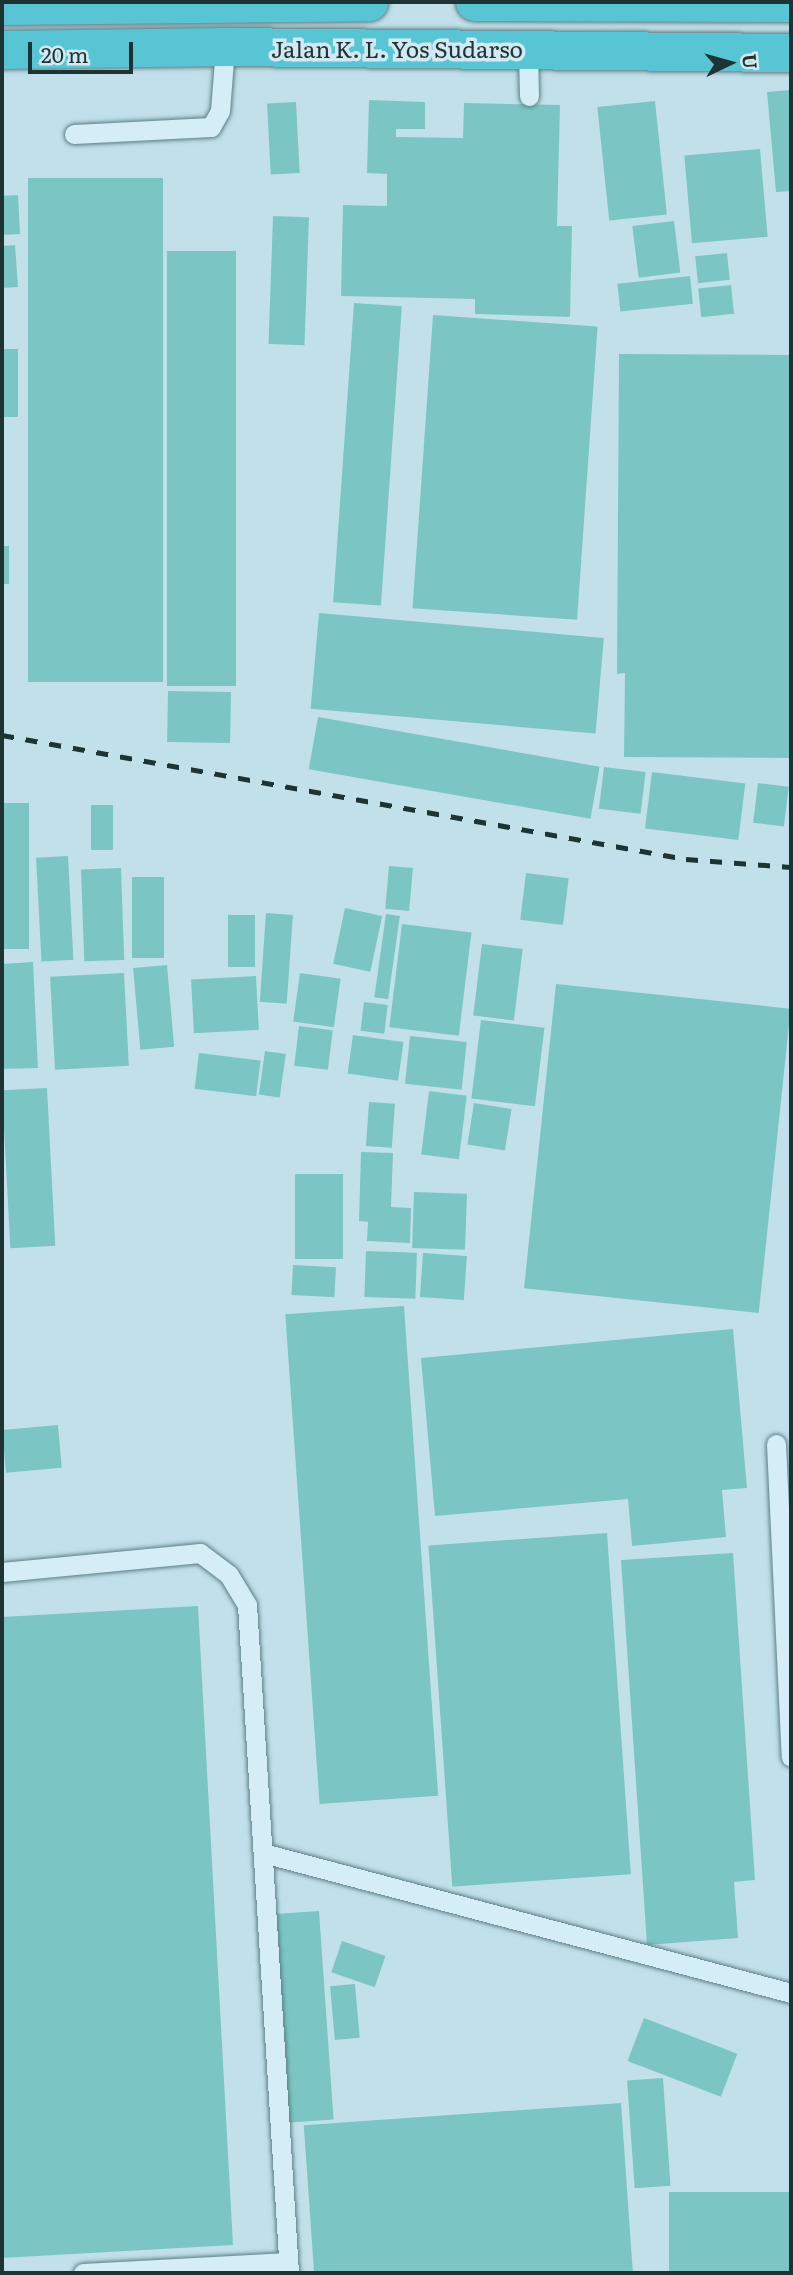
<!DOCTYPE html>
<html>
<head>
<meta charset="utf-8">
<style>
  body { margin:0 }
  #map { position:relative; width:793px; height:2275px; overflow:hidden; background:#c2e0ea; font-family:Literata,serif }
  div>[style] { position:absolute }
  .building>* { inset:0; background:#7bc6c4; transform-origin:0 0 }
  .roads { filter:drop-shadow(0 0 2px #5b7f83) drop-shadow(0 0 2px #5b7f83) }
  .lane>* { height:19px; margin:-9.5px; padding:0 9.5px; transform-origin:9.5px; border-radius:9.5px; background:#d4edf6 }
  .highway>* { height:38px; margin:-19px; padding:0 19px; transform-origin:19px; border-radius:19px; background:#58c5d4 }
  .rail>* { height:5px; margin-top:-2.5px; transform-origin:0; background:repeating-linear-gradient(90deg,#1e3333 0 12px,transparent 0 24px) }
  span { translate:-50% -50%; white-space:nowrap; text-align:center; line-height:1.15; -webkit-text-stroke:7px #d1e9f2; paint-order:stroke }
  .street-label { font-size:23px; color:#1e3333 }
  .frame { position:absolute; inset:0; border:4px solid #1e3333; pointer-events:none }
  .north { position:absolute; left:695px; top:28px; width:70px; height:70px; -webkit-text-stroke:5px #d1e9f2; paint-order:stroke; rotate:85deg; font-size:19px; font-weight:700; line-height:28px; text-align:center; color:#1e3333 }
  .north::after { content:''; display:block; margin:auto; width:24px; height:32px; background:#1e3333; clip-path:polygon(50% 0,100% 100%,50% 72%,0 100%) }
  .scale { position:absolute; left:28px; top:42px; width:105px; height:32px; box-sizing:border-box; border:4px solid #1e3333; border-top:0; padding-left:9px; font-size:21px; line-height:24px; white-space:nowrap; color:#1e3333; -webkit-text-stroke:5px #d1e9f2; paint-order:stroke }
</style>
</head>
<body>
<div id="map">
  <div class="building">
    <div style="clip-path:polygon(790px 90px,791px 191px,776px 192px,767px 92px)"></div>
    <div style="clip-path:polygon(369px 100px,425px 102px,425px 129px,396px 129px,396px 137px,463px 138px,464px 103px,560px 105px,557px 226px,572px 226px,570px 317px,475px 314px,475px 299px,341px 296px,343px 205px,387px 206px,387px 174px,367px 173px)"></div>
    <div style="left:655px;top:101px;width:114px;height:58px;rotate:84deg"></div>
    <div style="left:296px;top:102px;width:71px;height:29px;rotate:87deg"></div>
    <div style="left:760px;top:149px;width:88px;height:76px;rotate:85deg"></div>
    <div style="left:28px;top:178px;width:135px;height:504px"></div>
    <div style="left:18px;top:195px;width:39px;height:16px;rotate:87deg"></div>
    <div style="left:273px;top:216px;width:36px;height:128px;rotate:2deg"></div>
    <div style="left:674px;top:221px;width:52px;height:42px;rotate:83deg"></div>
    <div style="clip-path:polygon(15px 245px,18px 287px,2px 288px,2px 246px)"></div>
    <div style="left:167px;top:251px;width:69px;height:435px"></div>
    <div style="left:727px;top:253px;width:27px;height:32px;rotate:84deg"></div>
    <div style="left:690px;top:276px;width:28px;height:73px;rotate:84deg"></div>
    <div style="left:731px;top:285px;width:29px;height:33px;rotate:84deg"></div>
    <div style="left:354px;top:303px;width:48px;height:300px;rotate:4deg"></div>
    <div style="left:433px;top:315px;width:165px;height:294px;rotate:4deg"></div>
    <div style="left:2px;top:349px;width:16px;height:68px"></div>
    <div style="clip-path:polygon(619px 354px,791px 355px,789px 758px,624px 757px,625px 673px,617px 674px)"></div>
    <div style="left:2px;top:546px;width:7px;height:38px"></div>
    <div style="left:319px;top:613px;width:286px;height:96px;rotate:5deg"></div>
    <div style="left:168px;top:691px;width:63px;height:51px;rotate:1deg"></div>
    <div style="left:318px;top:717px;width:286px;height:53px;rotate:10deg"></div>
    <div style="left:604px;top:767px;width:42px;height:42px;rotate:7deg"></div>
    <div style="left:652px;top:772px;width:94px;height:57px;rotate:7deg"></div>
    <div style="left:758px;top:783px;width:31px;height:40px;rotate:7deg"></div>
    <div style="left:2px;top:803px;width:27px;height:146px"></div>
    <div style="left:91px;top:805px;width:22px;height:45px"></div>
    <div style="left:68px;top:856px;width:104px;height:32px;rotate:87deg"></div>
    <div style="left:389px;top:866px;width:24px;height:43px;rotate:5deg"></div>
    <div style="left:121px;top:868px;width:92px;height:40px;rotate:88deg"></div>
    <div style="left:526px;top:873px;width:43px;height:47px;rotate:7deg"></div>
    <div style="left:132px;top:877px;width:32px;height:81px"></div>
    <div style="left:345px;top:908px;width:38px;height:57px;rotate:12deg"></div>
    <div style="left:266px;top:913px;width:27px;height:89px;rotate:4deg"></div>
    <div style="left:386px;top:914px;width:14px;height:84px;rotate:8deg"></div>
    <div style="left:228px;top:915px;width:27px;height:52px"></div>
    <div style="left:402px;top:924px;width:70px;height:104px;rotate:7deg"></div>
    <div style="left:482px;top:944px;width:41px;height:72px;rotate:7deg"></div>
    <div style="clip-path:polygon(33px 962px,38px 1068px,2px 1069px,2px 964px)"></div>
    <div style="left:167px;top:965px;width:82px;height:34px;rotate:85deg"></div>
    <div style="left:124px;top:973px;width:93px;height:74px;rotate:87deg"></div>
    <div style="left:300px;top:973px;width:41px;height:49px;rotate:8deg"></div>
    <div style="left:256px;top:976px;width:54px;height:65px;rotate:87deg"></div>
    <div style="left:556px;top:984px;width:236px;height:306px;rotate:6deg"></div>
    <div style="left:364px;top:1002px;width:24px;height:29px;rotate:7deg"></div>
    <div style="left:481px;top:1020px;width:64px;height:79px;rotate:7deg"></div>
    <div style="left:299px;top:1026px;width:34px;height:40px;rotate:7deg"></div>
    <div style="left:353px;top:1035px;width:51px;height:39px;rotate:8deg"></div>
    <div style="left:410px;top:1036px;width:57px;height:48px;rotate:6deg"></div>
    <div style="left:265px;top:1051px;width:21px;height:44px;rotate:8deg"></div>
    <div style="left:199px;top:1053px;width:62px;height:36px;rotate:7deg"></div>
    <div style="left:47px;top:1088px;width:158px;height:45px;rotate:87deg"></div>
    <div style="left:429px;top:1091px;width:38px;height:64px;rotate:7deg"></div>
    <div style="left:369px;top:1102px;width:26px;height:44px;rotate:4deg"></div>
    <div style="left:474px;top:1103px;width:38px;height:42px;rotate:9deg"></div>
    <div style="clip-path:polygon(361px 1152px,393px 1153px,391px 1207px,411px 1208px,410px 1243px,367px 1241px,368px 1222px,359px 1221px)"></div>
    <div style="left:295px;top:1174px;width:48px;height:85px"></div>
    <div style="left:414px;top:1192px;width:53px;height:56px;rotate:2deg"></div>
    <div style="left:366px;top:1251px;width:51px;height:46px;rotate:2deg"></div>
    <div style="left:423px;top:1253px;width:44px;height:44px;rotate:4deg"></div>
    <div style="left:293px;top:1265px;width:43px;height:30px;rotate:3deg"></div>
    <div style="left:404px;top:1306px;width:491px;height:119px;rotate:86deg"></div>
    <div style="clip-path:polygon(733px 1329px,747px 1488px,722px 1490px,726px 1537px,632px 1546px,628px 1499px,435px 1516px,421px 1358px)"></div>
    <div style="left:58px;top:1425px;width:43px;height:56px;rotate:85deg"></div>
    <div style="left:607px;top:1533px;width:342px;height:179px;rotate:86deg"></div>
    <div style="clip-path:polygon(733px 1553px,755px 1880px,734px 1882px,738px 1938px,647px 1945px,621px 1560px)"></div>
    <div style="clip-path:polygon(198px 1606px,233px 2245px,2px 2258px,2px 1617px)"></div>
    <div style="left:319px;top:1911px;width:209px;height:47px;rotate:86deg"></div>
    <div style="left:342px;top:1941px;width:46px;height:33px;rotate:19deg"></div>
    <div style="left:355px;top:1984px;width:54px;height:25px;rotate:85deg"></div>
    <div style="left:644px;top:2018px;width:100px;height:46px;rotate:21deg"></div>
    <div style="left:663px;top:2078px;width:108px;height:36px;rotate:86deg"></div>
    <div style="left:621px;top:2103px;width:170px;height:318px;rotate:86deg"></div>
    <div style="left:791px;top:2192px;width:81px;height:122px;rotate:90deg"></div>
  </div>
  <div class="roads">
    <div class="lane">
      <div style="left:528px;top:49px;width:47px;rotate:88.8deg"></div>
      <div style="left:74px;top:134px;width:137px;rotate:-2.9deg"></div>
      <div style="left:211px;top:127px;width:18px;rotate:-61deg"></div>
      <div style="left:220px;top:111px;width:64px;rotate:-85.5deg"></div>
      <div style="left:776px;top:1444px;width:313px;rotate:87.3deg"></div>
      <div style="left:2px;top:1572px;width:199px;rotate:-5.5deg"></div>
      <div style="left:200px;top:1553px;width:36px;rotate:37deg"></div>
      <div style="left:229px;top:1575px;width:35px;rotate:59deg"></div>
      <div style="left:247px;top:1605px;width:669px;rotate:86.4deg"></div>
      <div style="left:263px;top:1853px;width:546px;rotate:14.85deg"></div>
      <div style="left:83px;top:2273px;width:205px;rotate:-3.1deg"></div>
    </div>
    <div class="highway">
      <div style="left:475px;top:2px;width:316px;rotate:0.2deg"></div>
      <div style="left:2px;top:6px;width:367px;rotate:-0.6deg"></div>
      <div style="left:2px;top:50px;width:223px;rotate:-0.8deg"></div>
      <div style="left:225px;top:47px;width:566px;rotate:0.61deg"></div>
    </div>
  </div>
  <div class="rail">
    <div style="left:2px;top:735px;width:695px;rotate:10.28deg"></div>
    <div style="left:686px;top:859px;width:105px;rotate:4.4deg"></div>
  </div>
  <div class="street-label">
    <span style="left:397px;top:48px">Jalan K. L. Yos Sudarso</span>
  </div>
  <div class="frame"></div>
  <div class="north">U</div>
  <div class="scale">20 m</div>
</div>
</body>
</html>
